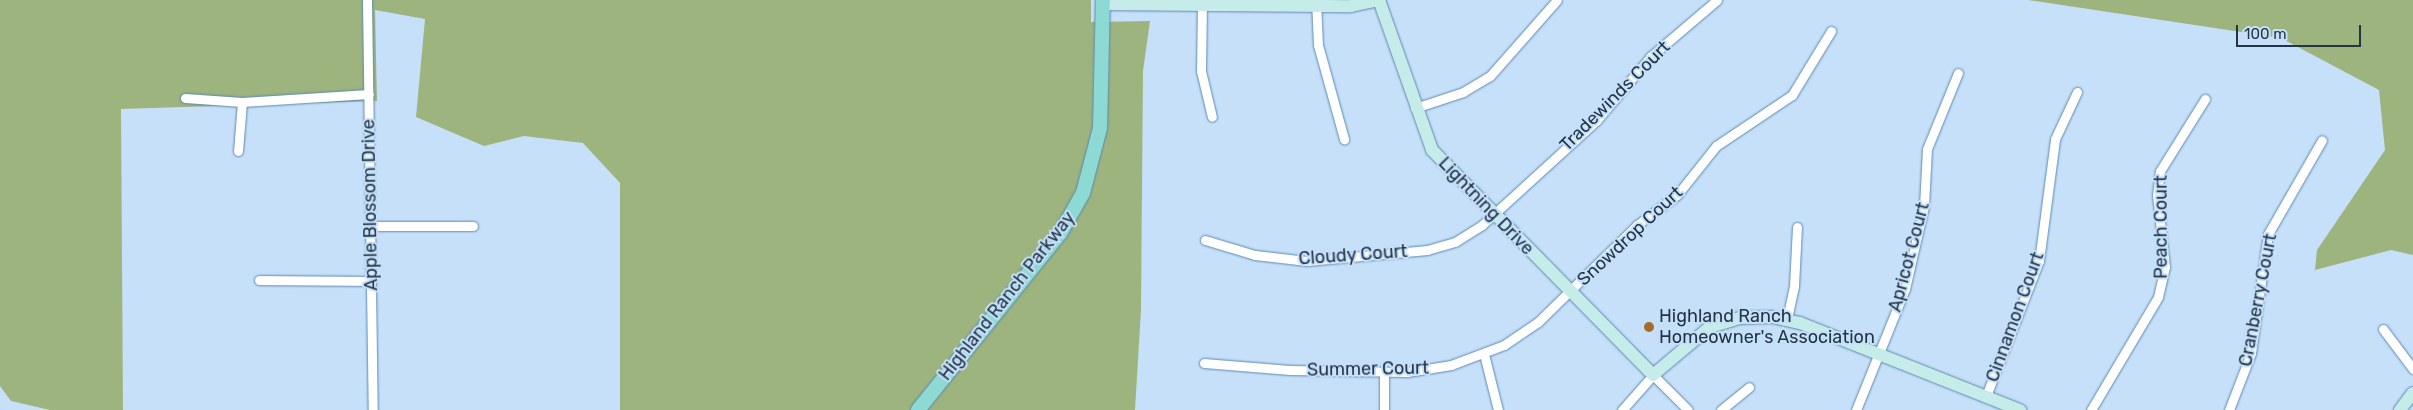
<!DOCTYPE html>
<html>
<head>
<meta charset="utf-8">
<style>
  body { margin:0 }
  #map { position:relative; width:2413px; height:410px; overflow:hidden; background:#c6e0fa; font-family:Rubik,sans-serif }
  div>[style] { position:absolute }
  .green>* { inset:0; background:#9db47f }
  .roads { filter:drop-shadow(0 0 1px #5f89af) drop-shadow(0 0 1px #5f89af) }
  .street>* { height:9px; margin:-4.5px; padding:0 4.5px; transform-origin:4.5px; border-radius:4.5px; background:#fff }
  .secondary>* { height:12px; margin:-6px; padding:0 6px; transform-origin:6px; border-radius:6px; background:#c5ece9 }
  .primary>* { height:14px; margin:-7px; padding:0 7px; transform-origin:7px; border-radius:7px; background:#8cdad3 }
  .dots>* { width:14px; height:14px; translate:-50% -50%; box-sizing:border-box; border:2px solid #c6e0fa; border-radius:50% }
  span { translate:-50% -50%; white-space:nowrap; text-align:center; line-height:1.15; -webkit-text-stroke:4px #c6e0fa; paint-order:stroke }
  .street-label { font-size:18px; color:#233545 }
  .poi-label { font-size:18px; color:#233545 }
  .left { translate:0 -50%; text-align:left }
  .scale { position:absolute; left:2236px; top:25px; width:125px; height:22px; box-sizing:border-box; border:2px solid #233545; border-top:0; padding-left:6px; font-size:15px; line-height:18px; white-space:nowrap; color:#233545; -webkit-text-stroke:4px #c6e0fa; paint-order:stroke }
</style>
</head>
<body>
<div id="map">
  <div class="green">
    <div style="clip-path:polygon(0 0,1091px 0,1091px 22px,1150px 21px,1143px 71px,1141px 310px,1135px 410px,620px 410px,620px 183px,583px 143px,524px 136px,484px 146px,416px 117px,425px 19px,375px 10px,377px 101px,121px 109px,123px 410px,50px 410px,11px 401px,0 386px)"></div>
    <div style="clip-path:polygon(2028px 0,2413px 0,2413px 255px,2391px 250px,2315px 270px,2317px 250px,2385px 150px,2379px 90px,2281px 38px)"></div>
  </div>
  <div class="roads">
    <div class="street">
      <div style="left:367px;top:0;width:410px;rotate:89.2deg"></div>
      <div style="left:1316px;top:0;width:45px;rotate:87.5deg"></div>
      <div style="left:1318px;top:45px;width:98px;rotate:74.5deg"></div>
      <div style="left:1202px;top:1px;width:70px;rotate:90.8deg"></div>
      <div style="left:1201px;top:71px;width:47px;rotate:76.6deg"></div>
      <div style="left:185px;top:98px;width:57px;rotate:4deg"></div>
      <div style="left:242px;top:102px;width:127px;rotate:-3.6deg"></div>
      <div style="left:1415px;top:108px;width:51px;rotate:-18.4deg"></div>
      <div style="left:1463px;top:92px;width:31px;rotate:-31deg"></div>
      <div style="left:1490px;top:76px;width:101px;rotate:-48.6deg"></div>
      <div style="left:238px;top:151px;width:49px;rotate:-85.3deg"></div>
      <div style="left:371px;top:226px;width:102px"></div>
      <div style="left:1205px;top:240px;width:52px;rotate:16.7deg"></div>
      <div style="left:1255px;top:255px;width:52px;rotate:6.6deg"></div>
      <div style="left:1307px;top:261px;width:121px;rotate:-5.2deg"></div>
      <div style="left:1427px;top:250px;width:29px;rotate:-16deg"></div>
      <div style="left:1455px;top:242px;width:32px;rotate:-32deg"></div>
      <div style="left:1482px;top:225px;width:154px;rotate:-42.4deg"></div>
      <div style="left:1596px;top:121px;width:84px;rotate:-49.8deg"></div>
      <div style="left:1650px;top:57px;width:88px;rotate:-40.4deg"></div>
      <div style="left:259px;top:280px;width:112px;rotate:0.5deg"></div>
      <div style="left:1787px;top:319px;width:34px;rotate:-78deg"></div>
      <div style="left:1794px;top:286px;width:59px;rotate:-87.1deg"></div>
      <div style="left:2383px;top:329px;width:50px;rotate:53.1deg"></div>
      <div style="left:1484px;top:354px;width:58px;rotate:76deg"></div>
      <div style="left:1204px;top:363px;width:86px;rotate:4.7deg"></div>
      <div style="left:1290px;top:370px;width:117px;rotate:1deg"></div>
      <div style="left:1407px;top:372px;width:45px;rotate:-9deg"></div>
      <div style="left:1451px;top:365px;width:57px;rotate:-20.7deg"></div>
      <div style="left:1504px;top:345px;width:41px;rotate:-34.1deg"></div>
      <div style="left:1538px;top:322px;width:139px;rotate:-44.4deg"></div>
      <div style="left:1637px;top:225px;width:50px;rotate:-36.9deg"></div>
      <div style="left:1677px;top:195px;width:63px;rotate:-51.5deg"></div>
      <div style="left:1716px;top:146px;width:92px;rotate:-33.9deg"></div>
      <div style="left:1792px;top:95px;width:75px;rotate:-58.6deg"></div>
      <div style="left:1986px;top:396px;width:145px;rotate:-68.6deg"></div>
      <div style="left:2039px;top:261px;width:123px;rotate:-82.5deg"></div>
      <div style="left:2055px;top:139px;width:52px;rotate:-64.9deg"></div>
      <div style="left:1384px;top:410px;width:38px;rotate:-90deg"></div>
      <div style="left:1622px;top:410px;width:47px;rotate:-48.5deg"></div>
      <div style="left:1653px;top:375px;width:49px;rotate:45deg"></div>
      <div style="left:1721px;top:410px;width:36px;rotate:-39deg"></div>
      <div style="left:1856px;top:410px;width:131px;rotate:-68deg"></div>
      <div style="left:1905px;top:289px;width:85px;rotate:-77.1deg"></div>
      <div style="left:1924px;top:206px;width:57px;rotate:-87deg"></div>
      <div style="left:1927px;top:149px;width:82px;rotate:-67.8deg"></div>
      <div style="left:2091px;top:410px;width:131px;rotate:-59.3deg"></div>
      <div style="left:2158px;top:297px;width:31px;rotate:-77deg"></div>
      <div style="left:2165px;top:267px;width:72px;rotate:-96.3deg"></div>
      <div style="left:2157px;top:195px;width:24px;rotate:-83deg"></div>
      <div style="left:2160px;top:171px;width:85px;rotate:-58deg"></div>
      <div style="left:2229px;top:410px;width:61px;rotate:-68.9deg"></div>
      <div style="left:2251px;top:353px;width:120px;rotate:-81.9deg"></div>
      <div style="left:2268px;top:234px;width:108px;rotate:-60.1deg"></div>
    </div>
    <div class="secondary">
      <div style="left:1103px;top:4px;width:248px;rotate:0.5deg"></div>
      <div style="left:1351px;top:6px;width:29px;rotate:-12deg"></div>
      <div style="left:1379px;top:0;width:159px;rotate:70.5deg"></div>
      <div style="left:1432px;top:150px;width:315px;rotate:45.5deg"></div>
      <div style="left:1653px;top:375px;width:75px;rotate:-40.1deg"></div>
      <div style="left:1710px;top:327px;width:31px;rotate:-17deg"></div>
      <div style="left:1740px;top:318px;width:32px;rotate:-2deg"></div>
      <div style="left:1772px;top:317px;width:29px;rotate:12deg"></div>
      <div style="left:1800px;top:323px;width:237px;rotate:21.6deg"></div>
      <div style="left:2400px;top:410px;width:21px;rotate:-53deg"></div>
    </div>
    <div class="primary">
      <div style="left:918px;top:410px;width:228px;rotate:-51.2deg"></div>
      <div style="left:1061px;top:232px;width:45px;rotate:-60.6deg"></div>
      <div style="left:1083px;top:193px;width:67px;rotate:-75.3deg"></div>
      <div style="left:1100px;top:128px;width:128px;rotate:-88.7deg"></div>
    </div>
  </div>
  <div class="dots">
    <div style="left:1649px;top:327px;background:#a46c29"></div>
  </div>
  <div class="street-label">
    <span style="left:1615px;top:96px;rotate:-45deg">Tradewinds Court</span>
    <span style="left:370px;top:205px;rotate:-91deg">Apple Blossom Drive</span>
    <span style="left:1486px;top:206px;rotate:46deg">Lightning Drive</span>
    <span style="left:2161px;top:227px;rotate:-90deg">Peach Court</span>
    <span style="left:1630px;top:236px;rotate:-43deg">Snowdrop Court</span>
    <span style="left:1353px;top:255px;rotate:-4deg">Cloudy Court</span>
    <span style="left:1909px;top:257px;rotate:-75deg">Apricot Court</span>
    <span style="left:1007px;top:296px;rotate:-52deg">Highland Ranch Parkway</span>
    <span style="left:2258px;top:300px;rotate:-79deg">Cranberry Court</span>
    <span style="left:2015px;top:317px;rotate:-70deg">Cinnamon Court</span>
    <span style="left:1368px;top:369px;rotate:-1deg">Summer Court</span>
  </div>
  <div class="poi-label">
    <span class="left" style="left:1659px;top:327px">Highland Ranch<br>Homeowner's Association</span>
  </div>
  <div class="scale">100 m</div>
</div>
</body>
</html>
